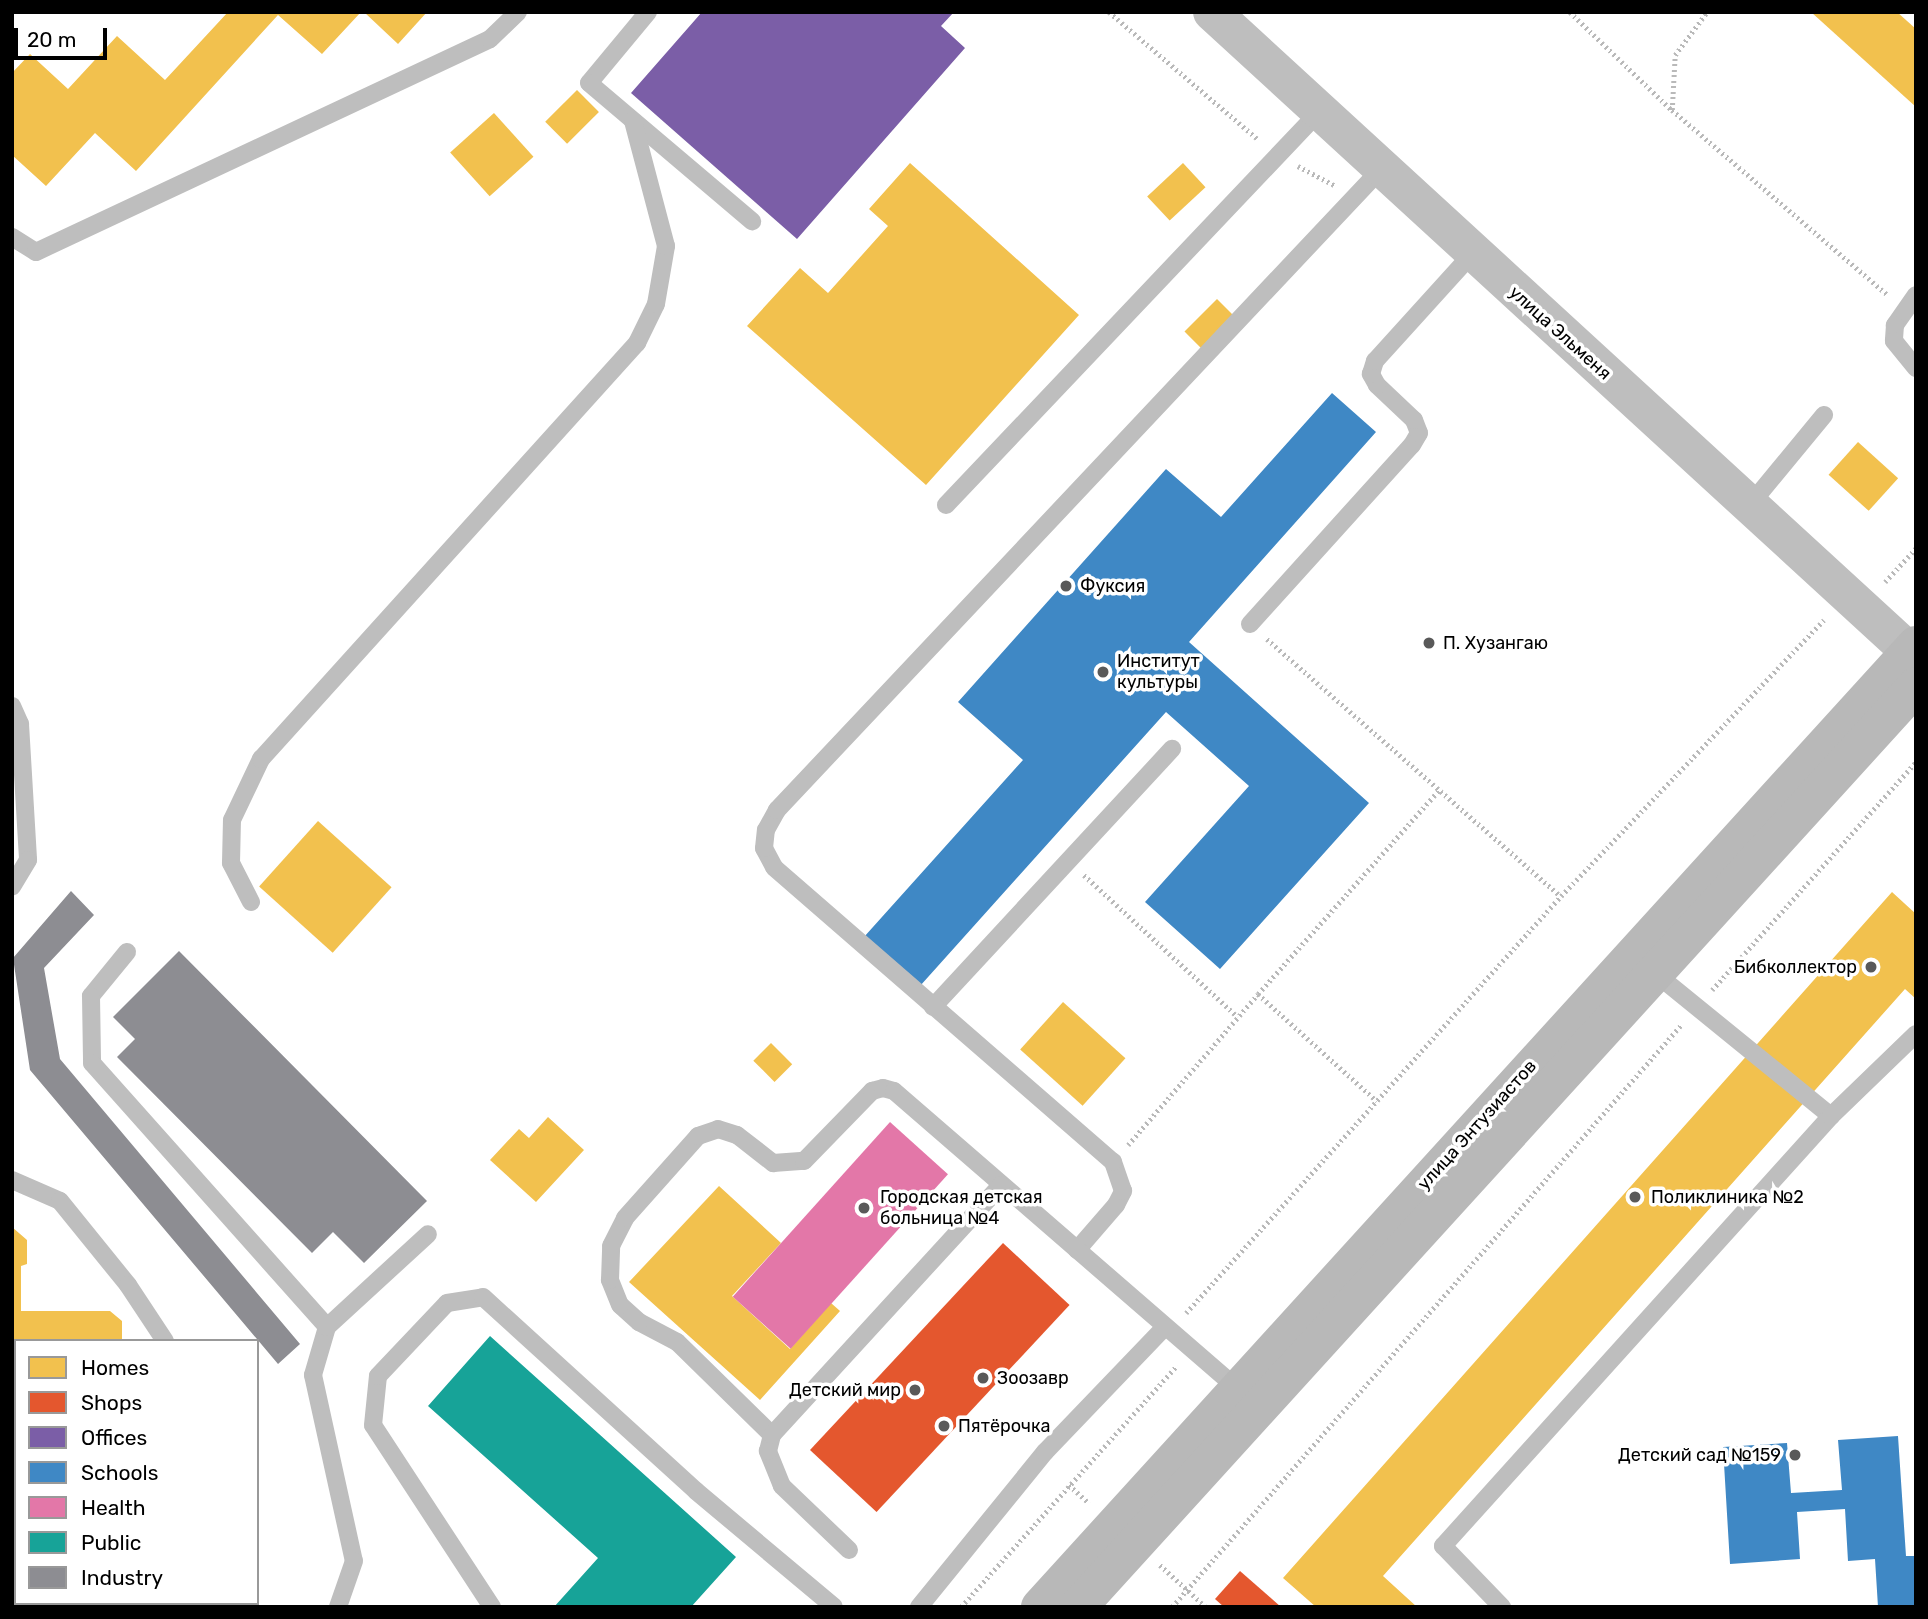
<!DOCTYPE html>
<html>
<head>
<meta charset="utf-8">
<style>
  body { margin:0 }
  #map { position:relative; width:1928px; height:1619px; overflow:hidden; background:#fff; font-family:Rubik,sans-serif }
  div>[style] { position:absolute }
  .green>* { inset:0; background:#ececec; transform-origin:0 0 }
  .homes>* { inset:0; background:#f2c14e; transform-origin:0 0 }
  .shops>* { inset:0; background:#e4572e; transform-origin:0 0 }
  .offices>* { inset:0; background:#7b5ea7 }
  .schools>* { inset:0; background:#3f88c5 }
  .health>* { inset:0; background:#e377a8; transform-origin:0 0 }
  .public>* { inset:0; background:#17a398 }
  .industry>* { inset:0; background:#8d8d92 }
  .path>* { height:4.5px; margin-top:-2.25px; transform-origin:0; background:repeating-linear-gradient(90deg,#b9b9b9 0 2px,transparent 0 5.5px) }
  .service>* { height:18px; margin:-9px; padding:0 9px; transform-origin:9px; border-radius:9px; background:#bebebe }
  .tertiary>* { height:38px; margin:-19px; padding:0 19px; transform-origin:19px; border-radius:19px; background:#bebebe }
  .secondary>* { height:38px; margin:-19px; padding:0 19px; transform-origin:19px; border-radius:19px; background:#b8b8b8 }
  .dots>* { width:19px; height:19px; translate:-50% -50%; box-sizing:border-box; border:4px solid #fff; border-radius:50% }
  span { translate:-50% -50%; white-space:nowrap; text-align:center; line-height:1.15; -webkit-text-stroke:7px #fff; paint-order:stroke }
  .street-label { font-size:18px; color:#000 }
  .poi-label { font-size:18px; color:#000 }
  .left { translate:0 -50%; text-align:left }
  .right { translate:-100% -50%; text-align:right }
  .frame { position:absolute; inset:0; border:14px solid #000; pointer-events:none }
  .legend { position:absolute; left:14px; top:1339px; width:245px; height:266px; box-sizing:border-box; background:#fff; border:2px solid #999; margin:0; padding:9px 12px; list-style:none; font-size:21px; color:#000 }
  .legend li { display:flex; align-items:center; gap:14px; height:35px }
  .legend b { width:35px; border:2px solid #999 }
  .scale { position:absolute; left:14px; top:28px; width:93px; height:32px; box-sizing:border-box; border:4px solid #000; border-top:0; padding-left:9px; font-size:21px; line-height:24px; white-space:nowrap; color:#000; -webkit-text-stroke:5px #fff; paint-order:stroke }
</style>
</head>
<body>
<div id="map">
  <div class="green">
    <div style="left:12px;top:1482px;width:4px;height:115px"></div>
  </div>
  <div class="homes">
    <div style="clip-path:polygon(228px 12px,361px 12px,322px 54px,278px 15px,136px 171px,95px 133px,46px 186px,12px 155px,12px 73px,30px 54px,68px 89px,117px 36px,165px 80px)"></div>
    <div style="clip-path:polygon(364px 12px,427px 12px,398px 44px)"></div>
    <div style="clip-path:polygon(1811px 12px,1897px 12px,1916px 29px,1916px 107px)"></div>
    <div style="left:577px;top:90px;width:31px;height:45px;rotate:45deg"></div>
    <div style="left:494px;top:113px;width:59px;height:59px;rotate:48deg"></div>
    <div style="clip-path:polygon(910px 163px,1079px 315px,926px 485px,747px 326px,800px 268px,828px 293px,888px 226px,869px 209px)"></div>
    <div style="left:1183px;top:163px;width:33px;height:49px;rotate:47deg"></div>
    <div style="left:1217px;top:299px;width:30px;height:46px;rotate:45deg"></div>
    <div style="left:1858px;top:442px;width:54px;height:44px;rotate:42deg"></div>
    <div style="left:318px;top:821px;width:99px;height:88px;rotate:42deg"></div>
    <div style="clip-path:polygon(1892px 892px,1916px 914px,1916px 999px,1905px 989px,1383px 1576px,1417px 1607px,1316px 1607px,1283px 1578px)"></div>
    <div style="left:1063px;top:1002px;width:84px;height:64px;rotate:42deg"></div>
    <div style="left:771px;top:1043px;width:30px;height:25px;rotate:45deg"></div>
    <div style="clip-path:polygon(548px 1117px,584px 1150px,536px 1202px,490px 1160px,519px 1129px,529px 1138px)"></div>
    <div style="clip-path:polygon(719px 1186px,781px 1243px,732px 1296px,790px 1349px,831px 1303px,840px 1311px,760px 1400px,629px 1282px)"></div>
    <div style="clip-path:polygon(12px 1227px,27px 1240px,27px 1264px,21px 1266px,21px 1311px,110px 1311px,122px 1321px,122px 1341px,13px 1341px)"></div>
  </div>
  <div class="shops">
    <div style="left:1003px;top:1243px;width:91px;height:283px;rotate:43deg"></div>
    <div style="clip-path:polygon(1240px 1571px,1281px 1607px,1224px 1607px,1215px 1599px)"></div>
  </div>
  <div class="offices">
    <div style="clip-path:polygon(702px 12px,954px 12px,941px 26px,965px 48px,797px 239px,631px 93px)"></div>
  </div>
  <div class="schools">
    <div style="clip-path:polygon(1332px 393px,1376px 432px,1189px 642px,1369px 803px,1220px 969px,1145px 902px,1249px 786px,1166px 712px,920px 986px,864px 937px,1023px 760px,958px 702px,1166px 469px,1221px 517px)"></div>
    <div style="clip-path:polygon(1898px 1436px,1906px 1556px,1916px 1556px,1916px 1607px,1878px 1607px,1875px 1559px,1848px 1561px,1845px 1509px,1797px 1512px,1800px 1559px,1730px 1564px,1723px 1447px,1787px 1443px,1791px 1493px,1842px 1490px,1838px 1440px)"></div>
  </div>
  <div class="health">
    <div style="left:890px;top:1122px;width:78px;height:235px;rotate:42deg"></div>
  </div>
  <div class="public">
    <div style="clip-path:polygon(490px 1336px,736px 1557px,691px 1607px,554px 1607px,598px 1558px,428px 1406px)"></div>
  </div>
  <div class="industry">
    <div style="clip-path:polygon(71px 891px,94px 915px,44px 968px,60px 1059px,300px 1344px,278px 1364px,30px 1070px,13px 958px)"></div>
    <div style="clip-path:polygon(179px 951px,427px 1201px,364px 1263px,333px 1232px,312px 1253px,117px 1057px,135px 1039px,113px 1017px)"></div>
  </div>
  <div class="path">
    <div style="left:1109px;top:12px;width:197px;rotate:40.5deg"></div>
    <div style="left:1570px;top:12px;width:141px;rotate:43.9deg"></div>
    <div style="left:1672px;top:110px;width:283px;rotate:40.6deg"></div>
    <div style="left:1672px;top:110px;width:55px;rotate:-86.9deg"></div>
    <div style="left:1675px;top:55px;width:54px;rotate:-53.3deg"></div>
    <div style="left:1298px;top:166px;width:41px;rotate:27.8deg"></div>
    <div style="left:1885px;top:582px;width:46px;rotate:-47.6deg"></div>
    <div style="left:1267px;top:639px;width:390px;rotate:41.2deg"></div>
    <div style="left:1084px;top:875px;width:209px;rotate:42.7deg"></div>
    <div style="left:1712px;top:990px;width:306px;rotate:-48.2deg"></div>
    <div style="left:1258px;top:994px;width:273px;rotate:-48.4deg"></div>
    <div style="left:1128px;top:1145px;width:199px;rotate:-49.3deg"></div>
    <div style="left:1258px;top:994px;width:160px;rotate:42deg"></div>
    <div style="left:1186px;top:1313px;width:561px;rotate:-48.04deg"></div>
    <div style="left:1561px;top:896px;width:381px;rotate:-46.4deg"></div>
    <div style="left:1069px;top:1485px;width:27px;rotate:42deg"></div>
    <div style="left:1160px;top:1565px;width:62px;rotate:42.4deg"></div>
    <div style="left:961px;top:1607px;width:324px;rotate:-48.2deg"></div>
    <div style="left:1172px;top:1607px;width:773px;rotate:-48.83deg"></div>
  </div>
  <div class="service">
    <div style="left:648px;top:12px;width:92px;rotate:129.7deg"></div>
    <div style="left:589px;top:83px;width:214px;rotate:40.3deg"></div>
    <div style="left:12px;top:237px;width:28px;rotate:32deg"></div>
    <div style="left:36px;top:252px;width:501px;rotate:-25.13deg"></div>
    <div style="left:490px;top:39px;width:39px;rotate:-44deg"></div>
    <div style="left:1916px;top:295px;width:37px;rotate:125deg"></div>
    <div style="left:1895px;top:325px;width:16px;rotate:94deg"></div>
    <div style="left:1894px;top:341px;width:35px;rotate:51deg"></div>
    <div style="left:946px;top:505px;width:542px;rotate:-46.5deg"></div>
    <div style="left:1749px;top:506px;width:118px;rotate:-50.5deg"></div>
    <div style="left:1250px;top:624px;width:241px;rotate:-47.9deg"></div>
    <div style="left:1412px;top:445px;width:14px;rotate:-60deg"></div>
    <div style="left:1419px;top:433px;width:14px;rotate:-111deg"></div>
    <div style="left:1414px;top:420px;width:51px;rotate:-136.6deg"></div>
    <div style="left:1377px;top:385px;width:13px;rotate:-119deg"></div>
    <div style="left:1371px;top:374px;width:14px;rotate:-73deg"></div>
    <div style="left:1375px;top:361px;width:144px;rotate:-47.8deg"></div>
    <div style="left:12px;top:706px;width:20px;rotate:66deg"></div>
    <div style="left:20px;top:724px;width:136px;rotate:86.6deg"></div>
    <div style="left:28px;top:860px;width:31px;rotate:121deg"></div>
    <div style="left:251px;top:902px;width:44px;rotate:-117.1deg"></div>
    <div style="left:231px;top:863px;width:43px;rotate:-88.7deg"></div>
    <div style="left:232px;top:820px;width:68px;rotate:-64.6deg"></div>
    <div style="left:261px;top:759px;width:561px;rotate:-47.89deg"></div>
    <div style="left:637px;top:343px;width:43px;rotate:-64deg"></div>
    <div style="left:656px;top:304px;width:59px;rotate:-80.2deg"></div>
    <div style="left:666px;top:246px;width:129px;rotate:-104.8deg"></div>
    <div style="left:127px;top:952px;width:57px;rotate:129.3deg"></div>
    <div style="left:91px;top:996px;width:67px;rotate:89.1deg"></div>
    <div style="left:92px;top:1063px;width:353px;rotate:48.3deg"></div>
    <div style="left:327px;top:1327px;width:50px;rotate:106.3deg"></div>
    <div style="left:313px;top:1375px;width:190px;rotate:77.6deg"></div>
    <div style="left:354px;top:1561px;width:49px;rotate:109.2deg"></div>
    <div style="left:1655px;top:973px;width:227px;rotate:39.1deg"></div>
    <div style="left:933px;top:1007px;width:352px;rotate:-47.2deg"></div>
    <div style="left:12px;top:1180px;width:52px;rotate:23.6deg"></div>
    <div style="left:60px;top:1201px;width:108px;rotate:51deg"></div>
    <div style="left:128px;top:1285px;width:67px;rotate:56.5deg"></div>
    <div style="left:1077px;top:1250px;width:60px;rotate:-49.1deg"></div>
    <div style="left:1116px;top:1205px;width:16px;rotate:-63deg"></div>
    <div style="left:1123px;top:1191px;width:31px;rotate:-109deg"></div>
    <div style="left:1113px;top:1162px;width:449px;rotate:-139deg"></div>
    <div style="left:774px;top:867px;width:21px;rotate:-118deg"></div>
    <div style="left:764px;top:848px;width:18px;rotate:-84deg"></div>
    <div style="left:766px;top:830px;width:23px;rotate:-61deg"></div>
    <div style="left:777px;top:810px;width:881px;rotate:-46.7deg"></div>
    <div style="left:327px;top:1327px;width:137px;rotate:-42.6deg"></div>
    <div style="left:772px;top:1435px;width:133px;rotate:-135.6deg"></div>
    <div style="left:677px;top:1342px;width:43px;rotate:-152.2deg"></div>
    <div style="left:639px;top:1322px;width:25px;rotate:-138deg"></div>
    <div style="left:620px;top:1305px;width:27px;rotate:-112deg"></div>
    <div style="left:610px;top:1280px;width:34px;rotate:-88deg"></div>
    <div style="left:611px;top:1246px;width:31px;rotate:-63deg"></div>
    <div style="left:625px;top:1218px;width:110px;rotate:-48.3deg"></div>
    <div style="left:698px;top:1136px;width:21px;rotate:-19deg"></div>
    <div style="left:718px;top:1129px;width:20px;rotate:18deg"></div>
    <div style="left:737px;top:1135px;width:46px;rotate:37.9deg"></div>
    <div style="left:773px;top:1163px;width:31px;rotate:-4deg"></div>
    <div style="left:804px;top:1161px;width:98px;rotate:-45.8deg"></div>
    <div style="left:872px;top:1091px;width:11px;rotate:-15deg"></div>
    <div style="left:883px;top:1088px;width:11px;rotate:15deg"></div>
    <div style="left:894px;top:1091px;width:454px;rotate:40.9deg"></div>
    <div style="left:12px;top:1455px;width:4px"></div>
    <div style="left:849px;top:1550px;width:93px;rotate:-136.3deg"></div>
    <div style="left:782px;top:1486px;width:38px;rotate:-112deg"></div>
    <div style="left:768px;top:1451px;width:16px;rotate:-76deg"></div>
    <div style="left:772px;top:1435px;width:339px;rotate:-47.5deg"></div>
    <div style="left:227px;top:1607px;width:4px;rotate:-90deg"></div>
    <div style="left:492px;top:1607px;width:217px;rotate:-123.2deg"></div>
    <div style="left:373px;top:1425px;width:49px;rotate:-84.2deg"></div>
    <div style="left:378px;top:1376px;width:100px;rotate:-46.6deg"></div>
    <div style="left:447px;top:1303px;width:36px;rotate:-9deg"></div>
    <div style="left:483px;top:1297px;width:288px;rotate:42.3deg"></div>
    <div style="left:696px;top:1491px;width:180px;rotate:40deg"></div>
    <div style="left:919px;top:1607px;width:200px;rotate:-50.9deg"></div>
    <div style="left:1045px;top:1452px;width:173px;rotate:-46.2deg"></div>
    <div style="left:1502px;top:1607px;width:85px;rotate:-134deg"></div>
    <div style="left:1443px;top:1546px;width:579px;rotate:-47.94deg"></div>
    <div style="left:1831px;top:1116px;width:118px;rotate:-44deg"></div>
  </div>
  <div class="tertiary">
    <div style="left:1212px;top:12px;width:947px;rotate:42.52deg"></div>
  </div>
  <div class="secondary">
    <div style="left:1040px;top:1607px;width:1301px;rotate:-47.68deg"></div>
    <div style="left:1078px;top:1607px;width:1245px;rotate:-47.7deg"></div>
  </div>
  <div class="dots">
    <div style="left:1066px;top:586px;background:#595959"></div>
    <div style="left:1429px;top:643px;background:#595959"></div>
    <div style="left:1103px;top:672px;background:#595959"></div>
    <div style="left:1871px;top:967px;background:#595959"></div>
    <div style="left:1635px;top:1197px;background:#595959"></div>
    <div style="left:864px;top:1208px;background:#595959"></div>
    <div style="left:983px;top:1378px;background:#595959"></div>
    <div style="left:915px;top:1390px;background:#595959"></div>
    <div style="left:944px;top:1426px;background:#595959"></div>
    <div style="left:1795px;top:1455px;background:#595959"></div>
  </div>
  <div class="street-label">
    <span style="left:1560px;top:333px;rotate:42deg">улица Эльменя</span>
    <span style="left:1477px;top:1125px;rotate:-48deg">улица Энтузиастов</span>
  </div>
  <div class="poi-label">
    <span class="left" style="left:1080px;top:586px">Фуксия</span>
    <span class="left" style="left:1443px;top:643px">П. Хузангаю</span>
    <span class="left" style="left:1117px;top:672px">Институт<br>культуры</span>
    <span class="right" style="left:1857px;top:967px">Бибколлектор</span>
    <span class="left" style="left:1651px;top:1197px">Поликлиника №2</span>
    <span class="left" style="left:880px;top:1208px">Городская детская<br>больница №4</span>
    <span class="left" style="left:997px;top:1378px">Зоозавр</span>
    <span class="right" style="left:901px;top:1390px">Детский мир</span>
    <span class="left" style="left:958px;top:1426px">Пятёрочка</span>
    <span class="right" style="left:1781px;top:1455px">Детский сад №159</span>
  </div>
  <div class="frame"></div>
  <ul class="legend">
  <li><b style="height:19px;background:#f2c14e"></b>Homes</li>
  <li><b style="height:19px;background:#e4572e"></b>Shops</li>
  <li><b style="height:19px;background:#7b5ea7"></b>Offices</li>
  <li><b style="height:19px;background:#3f88c5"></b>Schools</li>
  <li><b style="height:19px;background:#e377a8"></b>Health</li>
  <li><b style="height:19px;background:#17a398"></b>Public</li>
  <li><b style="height:19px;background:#8d8d92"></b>Industry</li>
  </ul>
  <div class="scale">20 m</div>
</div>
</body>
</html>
